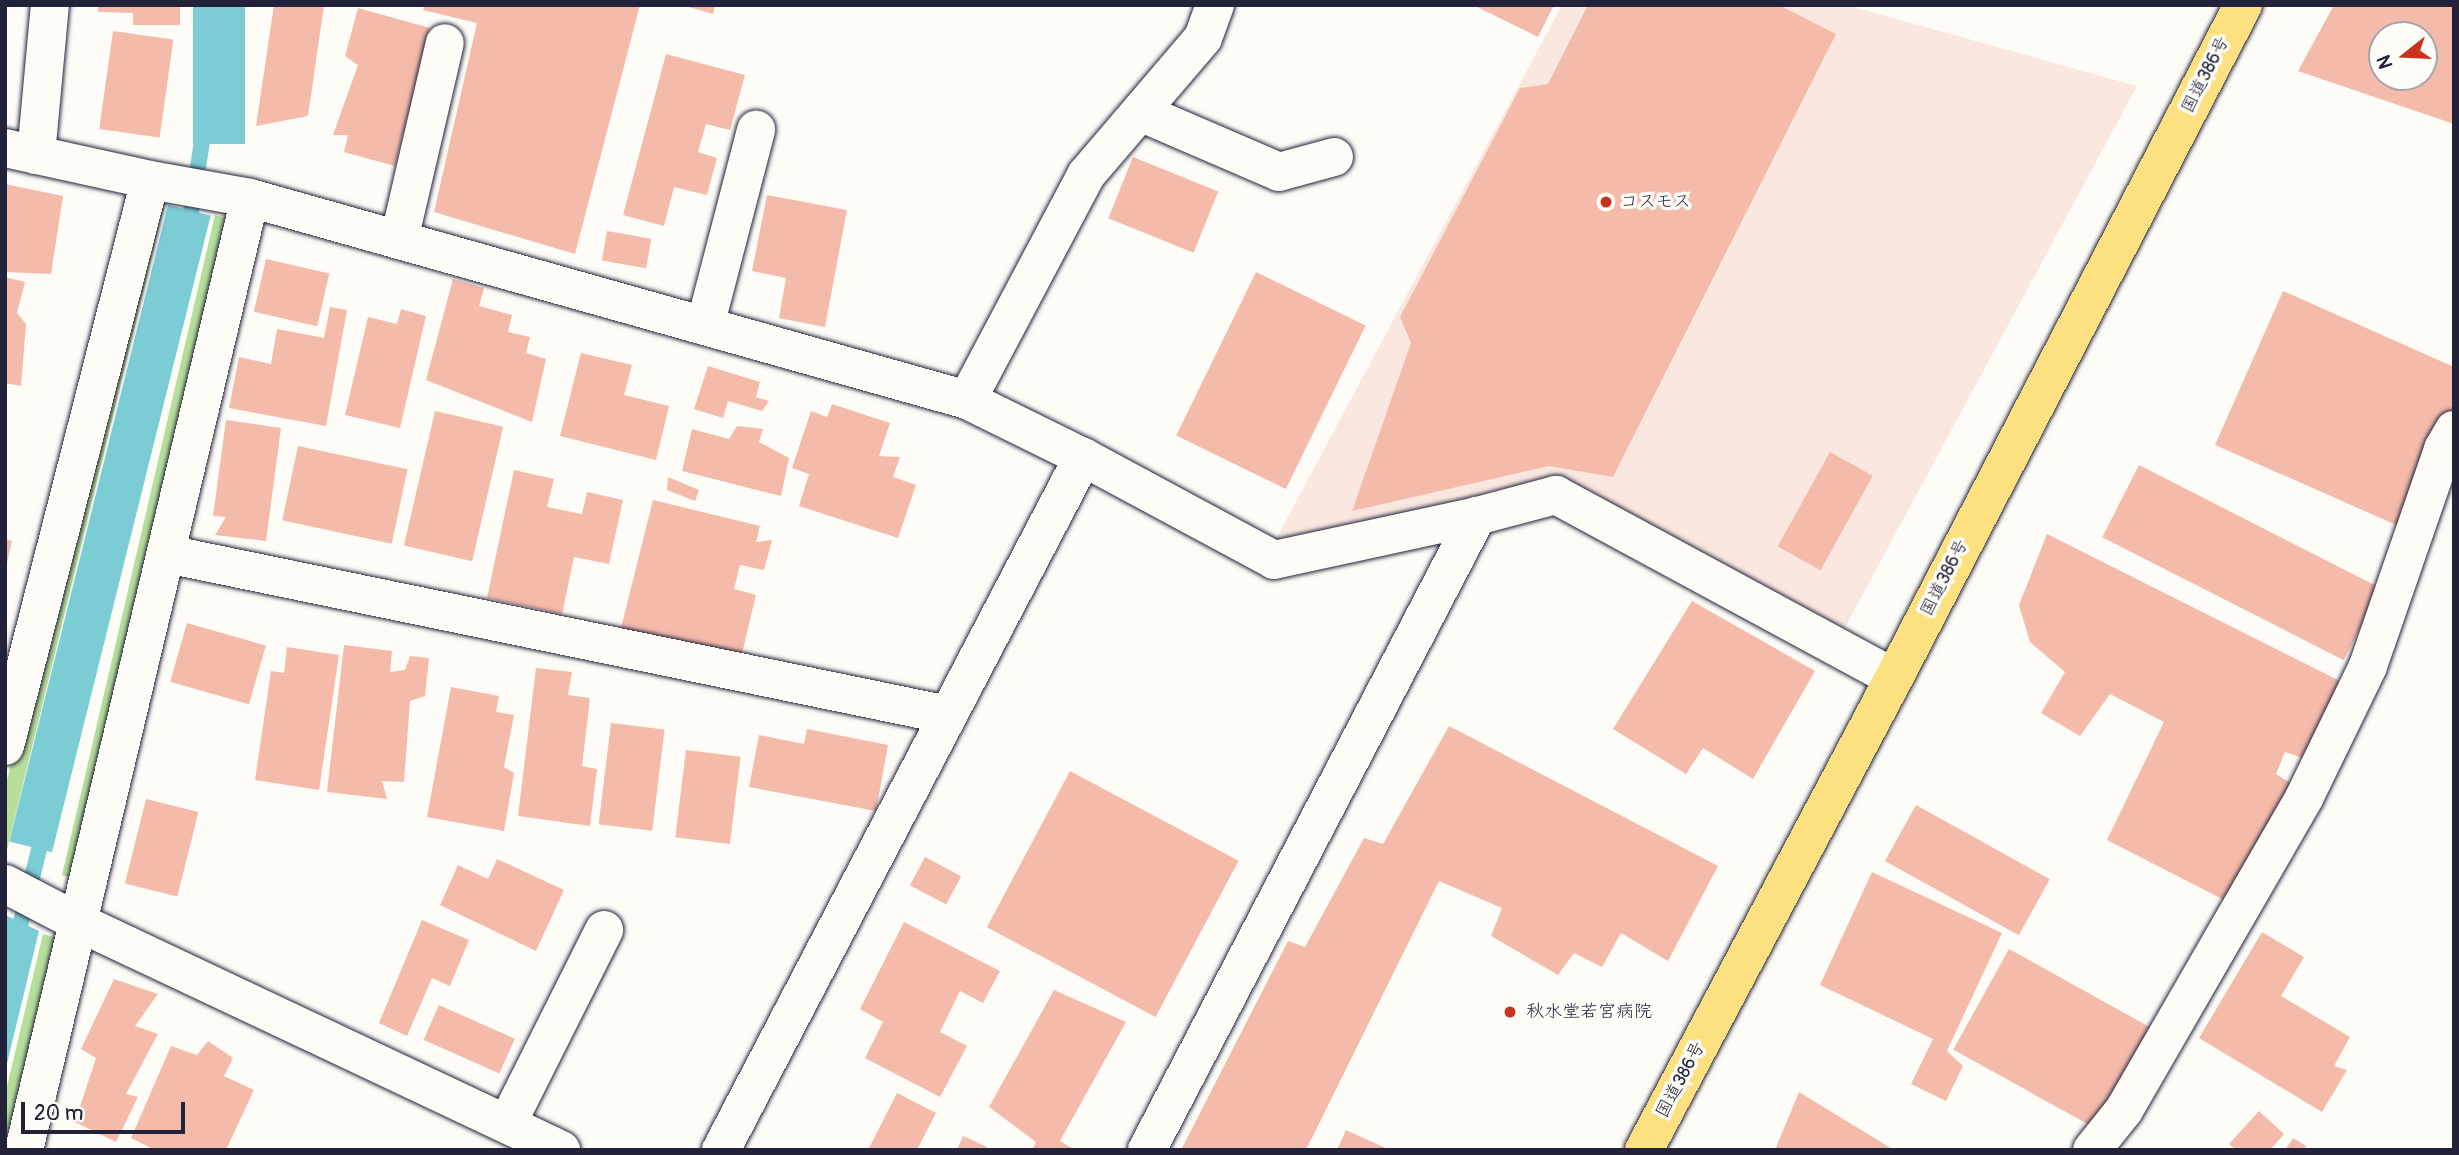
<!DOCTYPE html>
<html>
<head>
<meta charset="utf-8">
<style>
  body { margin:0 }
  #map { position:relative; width:2459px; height:1155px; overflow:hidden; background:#fdfcf7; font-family:Pangolin,"Klee One",sans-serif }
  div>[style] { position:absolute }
  .built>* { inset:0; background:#fae8e0 }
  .green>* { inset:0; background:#b6df9c }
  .water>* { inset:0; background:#7bccd4; transform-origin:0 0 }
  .stream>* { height:16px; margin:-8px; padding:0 8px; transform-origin:8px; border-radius:8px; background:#7bccd4 }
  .building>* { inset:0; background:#f4bbab; transform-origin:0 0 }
  .roads { filter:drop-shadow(0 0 2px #22223b) drop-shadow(0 0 2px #22223b) }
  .minor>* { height:38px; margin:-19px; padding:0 19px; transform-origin:19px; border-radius:19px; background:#fdfcf7 }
  .highway>* { height:38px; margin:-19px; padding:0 19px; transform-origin:19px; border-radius:19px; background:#fde080 }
  .dots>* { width:19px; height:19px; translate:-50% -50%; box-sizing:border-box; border:4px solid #fdfcf7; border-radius:50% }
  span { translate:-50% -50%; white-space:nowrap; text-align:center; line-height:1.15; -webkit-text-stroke:7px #fdfcf7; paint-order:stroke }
  .street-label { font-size:18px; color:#22223b }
  .poi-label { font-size:18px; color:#22223b }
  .left { translate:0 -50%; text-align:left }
  .frame { position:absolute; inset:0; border:7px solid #22223b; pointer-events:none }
  .north { position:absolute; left:2368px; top:21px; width:70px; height:70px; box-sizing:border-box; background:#fdfcf7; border:2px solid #a5a5ac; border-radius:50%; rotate:252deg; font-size:19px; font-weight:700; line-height:28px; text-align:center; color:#22223b }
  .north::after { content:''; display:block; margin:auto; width:24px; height:32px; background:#c8321e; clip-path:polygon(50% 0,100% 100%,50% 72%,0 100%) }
  .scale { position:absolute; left:21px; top:1102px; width:164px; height:32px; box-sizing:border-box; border:4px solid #22223b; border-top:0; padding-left:9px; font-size:21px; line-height:24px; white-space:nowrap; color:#22223b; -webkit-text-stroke:5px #fdfcf7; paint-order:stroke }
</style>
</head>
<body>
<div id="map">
  <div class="built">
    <div style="clip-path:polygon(1562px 5px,1846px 5px,2137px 86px,1842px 633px,1555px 483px,1275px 541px)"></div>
  </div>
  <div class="green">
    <div style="clip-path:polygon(151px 206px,164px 207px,5px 858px,5px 788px)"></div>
    <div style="clip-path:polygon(215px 215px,235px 221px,79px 881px,62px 875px)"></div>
    <div style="clip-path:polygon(43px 934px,62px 939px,12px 1150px,5px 1150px,5px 1095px)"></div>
  </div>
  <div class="water">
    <div style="left:193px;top:5px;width:52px;height:139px"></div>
    <div style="left:168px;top:205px;width:44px;height:656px;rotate:14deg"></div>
    <div style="clip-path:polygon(5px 915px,39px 931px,5px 1072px)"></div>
  </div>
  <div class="stream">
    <div style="left:188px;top:231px;width:103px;rotate:-81.1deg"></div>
    <div style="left:16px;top:942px;width:107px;rotate:-76deg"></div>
  </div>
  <div class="building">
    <div style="clip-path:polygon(98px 5px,180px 5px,180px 25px,133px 25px,133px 13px,98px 12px)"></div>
    <div style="clip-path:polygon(274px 5px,324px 5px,308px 116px,256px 126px)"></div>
    <div style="clip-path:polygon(425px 5px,640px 5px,575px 254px,434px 212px,477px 23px,423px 10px)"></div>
    <div style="clip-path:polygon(682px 5px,715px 5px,713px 14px)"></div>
    <div style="clip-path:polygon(1473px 5px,1554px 5px,1538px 37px)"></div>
    <div style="clip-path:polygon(1588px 5px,1779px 5px,1836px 34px,1613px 477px,1549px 466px,1352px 511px,1411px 343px,1400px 317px,1520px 88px,1548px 84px)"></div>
    <div style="clip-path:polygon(evenodd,2334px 5px,2454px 5px,2454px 124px,2298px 71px,2334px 5px,2382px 35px,2424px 35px,2424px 77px,2382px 77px,2382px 35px)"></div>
    <div style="clip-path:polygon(358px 8px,430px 28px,395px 166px,344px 152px,348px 135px,333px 135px,358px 65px,345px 56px)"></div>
    <div style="left:113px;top:31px;width:61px;height:99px;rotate:8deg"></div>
    <div style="clip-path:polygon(666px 54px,745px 75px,730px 130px,706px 124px,698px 152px,717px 158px,707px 195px,674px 187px,664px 226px,623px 215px)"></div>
    <div style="left:1133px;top:157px;width:92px;height:66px;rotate:22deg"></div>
    <div style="clip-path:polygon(5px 184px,63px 196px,51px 274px,5px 272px)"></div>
    <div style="clip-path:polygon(767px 195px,847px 210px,825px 327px,779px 318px,786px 278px,752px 271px)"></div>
    <div style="left:607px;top:231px;width:45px;height:30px;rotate:10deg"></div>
    <div style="left:266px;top:259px;width:65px;height:54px;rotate:13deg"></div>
    <div style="left:1256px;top:272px;width:122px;height:182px;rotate:26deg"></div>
    <div style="clip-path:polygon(5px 277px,25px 282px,17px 313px,26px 324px,21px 386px,5px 383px)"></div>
    <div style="clip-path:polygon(453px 279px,484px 288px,479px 306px,512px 315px,508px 332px,530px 337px,526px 353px,546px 359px,532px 422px,426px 380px)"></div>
    <div style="clip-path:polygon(2283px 291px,2454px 367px,2454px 407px,2401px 527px,2215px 445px)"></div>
    <div style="clip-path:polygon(330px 307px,347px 310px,326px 426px,229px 408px,239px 357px,271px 364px,277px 329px,324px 338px)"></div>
    <div style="clip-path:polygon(401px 309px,426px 316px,400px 428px,345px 415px,368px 317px,397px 324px)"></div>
    <div style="clip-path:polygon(581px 353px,632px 365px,624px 395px,669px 406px,656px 460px,560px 436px)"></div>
    <div style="clip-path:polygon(708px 366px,760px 382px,756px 397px,769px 401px,762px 411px,728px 401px,723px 418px,694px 409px)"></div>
    <div style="clip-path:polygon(832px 404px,890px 423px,879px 456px,900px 457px,893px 477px,916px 485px,898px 538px,799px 506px,809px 474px,792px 468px,811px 411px,827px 417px)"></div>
    <div style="left:435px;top:411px;width:70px;height:138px;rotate:13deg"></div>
    <div style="clip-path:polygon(226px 420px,281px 428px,266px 541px,215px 535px,226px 517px,213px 516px)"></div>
    <div style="clip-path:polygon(737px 426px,763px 429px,759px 442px,789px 458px,781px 496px,682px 471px,692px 429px,729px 439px)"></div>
    <div style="left:298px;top:446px;width:112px;height:76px;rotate:12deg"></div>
    <div style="left:1830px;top:452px;width:49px;height:108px;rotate:29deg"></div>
    <div style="left:2139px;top:465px;width:271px;height:81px;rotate:27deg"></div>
    <div style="clip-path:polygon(514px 470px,554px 479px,547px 507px,582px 514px,587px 492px,623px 500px,609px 564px,574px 557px,562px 614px,487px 598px)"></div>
    <div style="clip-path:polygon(668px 477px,699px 490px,695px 501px,667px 490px)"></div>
    <div style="clip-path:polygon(653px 500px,760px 526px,756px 542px,772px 540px,764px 570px,740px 565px,734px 589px,756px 595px,741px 658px,621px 628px)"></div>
    <div style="clip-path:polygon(2047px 534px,2346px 684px,2312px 761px,2285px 752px,2276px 774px,2295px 786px,2230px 903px,2107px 840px,2164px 722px,2110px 694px,2080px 736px,2041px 713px,2065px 672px,2030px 642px,2019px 605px)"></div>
    <div style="clip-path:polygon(5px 539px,12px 541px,6px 567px,5px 567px)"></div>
    <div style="clip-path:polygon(1692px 601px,1815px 671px,1753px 779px,1703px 748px,1686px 774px,1613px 729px)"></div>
    <div style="left:187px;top:623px;width:82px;height:61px;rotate:16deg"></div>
    <div style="clip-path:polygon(344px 645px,392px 651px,390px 672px,405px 670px,410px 656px,429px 658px,425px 696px,410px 701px,404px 782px,382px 781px,387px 799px,327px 792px)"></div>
    <div style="clip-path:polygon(287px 647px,339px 655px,319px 790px,255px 780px,271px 671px,284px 673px)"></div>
    <div style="clip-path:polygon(536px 668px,572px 672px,568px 695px,590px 698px,582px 766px,597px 769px,590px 826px,518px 816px)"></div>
    <div style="clip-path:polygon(451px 687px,499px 696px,496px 712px,514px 715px,504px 767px,514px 773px,504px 831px,427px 817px)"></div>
    <div style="left:611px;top:723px;width:54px;height:102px;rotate:7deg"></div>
    <div style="clip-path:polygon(1449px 726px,1718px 866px,1668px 961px,1621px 933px,1602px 967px,1574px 953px,1558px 975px,1491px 936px,1502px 908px,1439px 881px,1306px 1150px,1181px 1150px,1288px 941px,1305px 947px,1364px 838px,1383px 844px)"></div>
    <div style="clip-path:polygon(807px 729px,888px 745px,876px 811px,749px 787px,759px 735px,804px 744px)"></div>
    <div style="left:686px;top:750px;width:55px;height:88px;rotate:7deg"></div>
    <div style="left:1070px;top:771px;width:191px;height:177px;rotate:28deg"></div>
    <div style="left:146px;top:799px;width:54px;height:87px;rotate:14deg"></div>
    <div style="left:1916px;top:805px;width:153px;height:64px;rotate:29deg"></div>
    <div style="left:925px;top:857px;width:41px;height:32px;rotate:28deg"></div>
    <div style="clip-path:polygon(497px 859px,564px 890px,536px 951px,440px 905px,458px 865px,488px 879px)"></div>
    <div style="clip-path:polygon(1872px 872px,2002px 933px,1947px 1051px,1963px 1066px,1946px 1101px,1911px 1084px,1933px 1039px,1820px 985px)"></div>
    <div style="clip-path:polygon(422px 920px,469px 940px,450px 986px,432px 978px,407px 1036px,379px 1023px)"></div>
    <div style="clip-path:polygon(904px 922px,1000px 971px,983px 1003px,960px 991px,940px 1032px,967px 1046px,940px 1097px,865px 1058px,883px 1022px,860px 1009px)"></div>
    <div style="clip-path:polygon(2262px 932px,2304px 957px,2281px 996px,2350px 1037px,2334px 1066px,2347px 1070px,2322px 1112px,2199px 1038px)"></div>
    <div style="left:2009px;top:949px;width:163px;height:115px;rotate:29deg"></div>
    <div style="clip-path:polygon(114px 979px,158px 994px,135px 1026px,158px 1034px,126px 1094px,138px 1097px,116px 1142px,75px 1122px,96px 1058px,81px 1049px)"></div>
    <div style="clip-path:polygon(1054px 990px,1126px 1022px,1060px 1141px,1075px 1150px,1032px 1150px,1036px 1142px,989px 1107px)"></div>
    <div style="left:439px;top:1005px;width:83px;height:38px;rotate:24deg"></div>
    <div style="clip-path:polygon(208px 1041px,233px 1058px,224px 1076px,254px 1090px,226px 1150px,155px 1150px,131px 1138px,171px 1046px,197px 1055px)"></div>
    <div style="clip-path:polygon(1799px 1092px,1894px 1150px,1775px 1150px)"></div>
    <div style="clip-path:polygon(897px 1093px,936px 1113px,917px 1150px,868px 1150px)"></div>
    <div style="clip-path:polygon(2259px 1111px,2284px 1134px,2270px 1150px,2236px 1150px,2229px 1144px)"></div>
    <div style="clip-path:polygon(1346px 1130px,1390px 1150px,1337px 1150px)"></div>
    <div style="clip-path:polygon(963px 1136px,987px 1147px,985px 1150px,957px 1150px)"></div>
    <div style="clip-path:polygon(2293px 1138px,2306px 1146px,2304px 1150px,2285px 1150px)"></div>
  </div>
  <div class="roads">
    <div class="minor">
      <div style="left:1140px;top:112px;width:151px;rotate:23.3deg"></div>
      <div style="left:1279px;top:172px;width:57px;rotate:-15.3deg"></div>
      <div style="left:5px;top:148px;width:148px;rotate:12.4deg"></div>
      <div style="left:150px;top:180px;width:102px;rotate:10.2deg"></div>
      <div style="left:250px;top:198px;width:745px;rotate:15.73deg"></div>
      <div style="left:967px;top:400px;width:129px;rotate:26.2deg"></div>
      <div style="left:1083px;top:457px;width:217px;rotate:28.3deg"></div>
      <div style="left:1274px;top:560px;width:208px;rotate:-12.2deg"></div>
      <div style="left:1477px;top:516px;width:82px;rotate:-14.9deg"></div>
      <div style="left:1556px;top:495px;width:384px;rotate:28.4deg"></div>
      <div style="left:36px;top:155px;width:151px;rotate:-84.7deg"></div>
      <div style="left:399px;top:240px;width:202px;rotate:-76.9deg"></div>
      <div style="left:705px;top:326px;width:203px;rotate:-75.4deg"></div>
      <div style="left:967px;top:400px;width:255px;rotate:-62.1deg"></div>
      <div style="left:1086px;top:175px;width:180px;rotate:-49.5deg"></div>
      <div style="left:1203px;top:38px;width:35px;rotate:-70deg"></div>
      <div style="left:167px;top:554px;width:797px;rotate:11.65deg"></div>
      <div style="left:5px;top:746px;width:584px;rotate:-75.63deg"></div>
      <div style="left:5px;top:884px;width:85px;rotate:27.5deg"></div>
      <div style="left:80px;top:923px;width:532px;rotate:25.26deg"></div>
      <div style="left:507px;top:1124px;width:217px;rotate:-63.4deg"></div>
      <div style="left:24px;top:1150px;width:978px;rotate:-76.65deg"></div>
      <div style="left:721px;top:1150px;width:782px;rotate:-62.42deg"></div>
      <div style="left:1147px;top:1150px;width:715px;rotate:-62.5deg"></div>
      <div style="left:2092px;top:1150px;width:51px;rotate:-51.3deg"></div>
      <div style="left:2124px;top:1110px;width:362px;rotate:-60deg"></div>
      <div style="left:2305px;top:796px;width:144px;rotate:-64.1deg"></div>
      <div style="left:2368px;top:666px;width:230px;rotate:-70.9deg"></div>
      <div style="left:2443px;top:449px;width:22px;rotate:-60deg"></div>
    </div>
    <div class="highway">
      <div style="left:1644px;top:1150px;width:534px;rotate:-62.09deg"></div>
      <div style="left:1894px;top:678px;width:758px;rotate:-62.59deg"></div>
    </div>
  </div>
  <div class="dots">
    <div style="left:1606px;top:202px;background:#c8321e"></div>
    <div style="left:1510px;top:1012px;background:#c8321e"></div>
  </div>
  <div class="street-label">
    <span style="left:2206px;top:75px;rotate:-63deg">国道386号</span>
    <span style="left:1945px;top:578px;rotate:-63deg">国道386号</span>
    <span style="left:1681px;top:1080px;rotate:-62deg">国道386号</span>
  </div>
  <div class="poi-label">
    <span class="left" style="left:1620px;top:202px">コスモス</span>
    <span class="left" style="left:1526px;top:1012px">秋水堂若宮病院</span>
  </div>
  <div class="frame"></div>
  <div class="north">N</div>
  <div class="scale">20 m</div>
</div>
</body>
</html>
